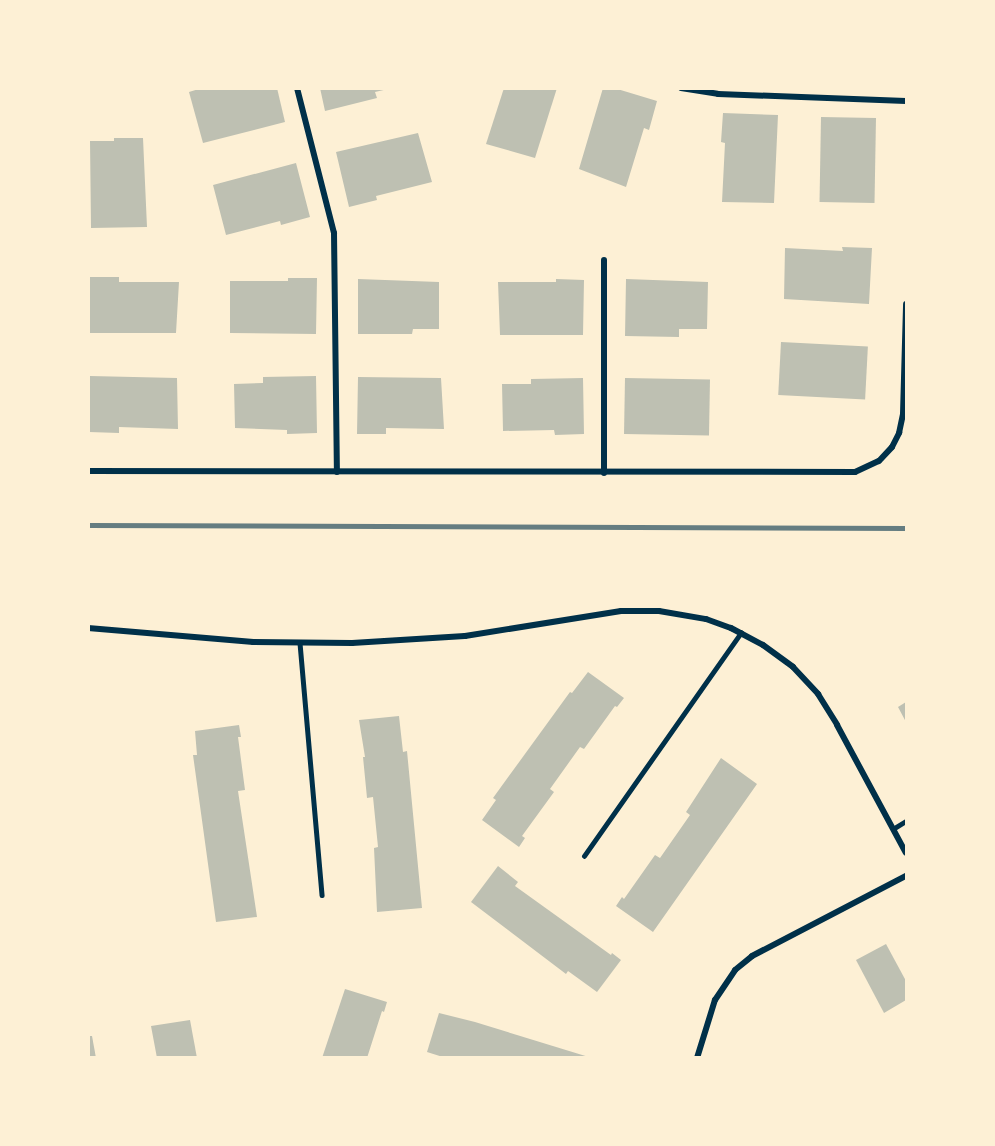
<!DOCTYPE html>
<html>
<head>
<meta charset="utf-8">
<style>
  body { margin:0 }
  #map { position:relative; width:995px; height:1146px; overflow:hidden; background:#fdf0d5; font-family:"Titillium Web",sans-serif }
  div>[style] { position:absolute }
  .building>* { inset:0; background:#bec0b2; transform-origin:0 0 }
  .service>* { height:4.5px; margin:-2.25px; padding:0 2.25px; transform-origin:2.25px; border-radius:2.25px; background:#003049 }
  .minor>* { height:6px; margin:-3px; padding:0 3px; transform-origin:3px; border-radius:3px; background:#003049 }
  .rail>* { height:4.5px; margin:-2.25px; padding:0 2.25px; transform-origin:2.25px; border-radius:2.25px; background:#657d81 }
  span { translate:-50% -50%; white-space:nowrap; text-align:center; line-height:1.15; -webkit-text-stroke:5px #fdf0d5; paint-order:stroke }
  .frame { position:absolute; inset:0; border:90px solid #fdf0d5; pointer-events:none }
</style>
</head>
<body>
<div id="map">
  <div class="building">
    <div style="clip-path:polygon(202px 88px,277px 88px,285px 122px,203px 143px,189px 92px)"></div>
    <div style="clip-path:polygon(320px 88px,388px 88px,388px 89px,375px 92px,377px 98px,325px 111px)"></div>
    <div style="clip-path:polygon(504px 88px,557px 88px,535px 158px,486px 144px)"></div>
    <div style="clip-path:polygon(603px 88px,614px 88px,657px 101px,649px 130px,644px 128px,626px 187px,579px 169px)"></div>
    <div style="clip-path:polygon(723px 113px,778px 115px,774px 203px,722px 202px,725px 143px,721px 142px)"></div>
    <div style="left:821px;top:117px;width:55px;height:85px;rotate:1deg"></div>
    <div style="clip-path:polygon(418px 133px,432px 182px,376px 196px,377px 200px,349px 207px,336px 152px)"></div>
    <div style="clip-path:polygon(114px 138px,143px 138px,147px 227px,91px 228px,90px 141px,114px 141px)"></div>
    <div style="clip-path:polygon(296px 163px,310px 217px,281px 225px,280px 221px,226px 235px,213px 185px)"></div>
    <div style="clip-path:polygon(842px 247px,872px 248px,869px 304px,784px 299px,785px 248px,843px 251px)"></div>
    <div style="clip-path:polygon(90px 277px,119px 277px,119px 282px,179px 282px,176px 333px,90px 333px)"></div>
    <div style="clip-path:polygon(288px 278px,317px 278px,316px 334px,230px 333px,230px 281px,288px 281px)"></div>
    <div style="clip-path:polygon(358px 279px,439px 282px,439px 329px,413px 329px,412px 334px,358px 334px)"></div>
    <div style="clip-path:polygon(556px 279px,584px 280px,583px 335px,500px 335px,498px 282px,556px 282px)"></div>
    <div style="clip-path:polygon(626px 279px,708px 282px,707px 329px,679px 329px,679px 337px,625px 336px)"></div>
    <div style="left:781px;top:342px;width:87px;height:53px;rotate:3deg"></div>
    <div style="clip-path:polygon(90px 376px,177px 378px,178px 429px,119px 427px,119px 433px,89px 432px)"></div>
    <div style="clip-path:polygon(316px 376px,317px 433px,287px 434px,287px 430px,235px 428px,234px 384px,263px 383px,263px 377px)"></div>
    <div style="clip-path:polygon(358px 377px,441px 378px,444px 429px,386px 428px,386px 434px,357px 434px)"></div>
    <div style="clip-path:polygon(583px 378px,584px 434px,555px 435px,554px 430px,503px 431px,502px 384px,531px 384px,531px 379px)"></div>
    <div style="left:625px;top:378px;width:85px;height:56px;rotate:1deg"></div>
    <div style="clip-path:polygon(588px 672px,624px 698px,617px 707px,615px 706px,584px 749px,580px 747px,550px 789px,554px 792px,522px 836px,525px 838px,519px 847px,482px 820px,496px 800px,493px 798px,570px 692px,572px 693px)"></div>
    <div style="clip-path:polygon(906px 702px,906px 722px,898px 707px)"></div>
    <div style="clip-path:polygon(399px 716px,403px 752px,407px 751px,422px 908px,377px 912px,374px 848px,378px 847px,373px 797px,367px 798px,363px 757px,365px 757px,359px 720px)"></div>
    <div style="clip-path:polygon(239px 725px,241px 737px,238px 737px,245px 790px,238px 791px,257px 917px,216px 922px,193px 755px,197px 755px,195px 731px)"></div>
    <div style="clip-path:polygon(721px 758px,757px 784px,653px 932px,616px 906px,622px 897px,624px 899px,655px 855px,660px 858px,690px 815px,686px 812px)"></div>
    <div style="clip-path:polygon(498px 866px,518px 882px,515px 886px,611px 955px,612px 953px,621px 960px,597px 992px,568px 971px,566px 974px,471px 902px)"></div>
    <div style="clip-path:polygon(886px 944px,906px 981px,906px 1000px,884px 1013px,856px 960px)"></div>
    <div style="clip-path:polygon(345px 989px,387px 1002px,384px 1012px,382px 1011px,367px 1058px,322px 1058px)"></div>
    <div style="clip-path:polygon(439px 1013px,475px 1022px,592px 1058px,446px 1058px,427px 1052px)"></div>
    <div style="clip-path:polygon(190px 1020px,197px 1058px,157px 1058px,151px 1026px)"></div>
    <div style="clip-path:polygon(88px 1036px,92px 1036px,96px 1058px,88px 1058px)"></div>
  </div>
  <div class="service">
    <div style="left:300px;top:643px;width:253px;rotate:85deg"></div>
    <div style="left:893px;top:829px;width:15px;rotate:-32deg"></div>
    <div style="left:584px;top:856px;width:273px;rotate:-54.9deg"></div>
  </div>
  <div class="minor">
    <div style="left:297px;top:88px;width:150px;rotate:75.7deg"></div>
    <div style="left:334px;top:233px;width:239px;rotate:89.3deg"></div>
    <div style="left:681px;top:88px;width:37px;rotate:9deg"></div>
    <div style="left:718px;top:94px;width:188px;rotate:2.1deg"></div>
    <div style="left:604px;top:260px;width:213px;rotate:90deg"></div>
    <div style="left:88px;top:471px;width:767px;rotate:0.07deg"></div>
    <div style="left:855px;top:472px;width:26px;rotate:-25deg"></div>
    <div style="left:879px;top:461px;width:19px;rotate:-47deg"></div>
    <div style="left:892px;top:447px;width:16px;rotate:-63deg"></div>
    <div style="left:899px;top:433px;width:19px;rotate:-78deg"></div>
    <div style="left:903px;top:414px;width:110px;rotate:-88.4deg"></div>
    <div style="left:88px;top:628px;width:166px;rotate:4.8deg"></div>
    <div style="left:253px;top:642px;width:99px;rotate:0.6deg"></div>
    <div style="left:352px;top:643px;width:113px;rotate:-3.5deg"></div>
    <div style="left:465px;top:636px;width:158px;rotate:-9.1deg"></div>
    <div style="left:621px;top:611px;width:38px"></div>
    <div style="left:659px;top:611px;width:48px;rotate:9.7deg"></div>
    <div style="left:706px;top:619px;width:27px;rotate:20deg"></div>
    <div style="left:731px;top:628px;width:36px;rotate:28deg"></div>
    <div style="left:763px;top:645px;width:37px;rotate:36deg"></div>
    <div style="left:793px;top:667px;width:37px;rotate:47deg"></div>
    <div style="left:818px;top:694px;width:36px;rotate:58deg"></div>
    <div style="left:837px;top:725px;width:145px;rotate:61.7deg"></div>
    <div style="left:697px;top:1058px;width:61px;rotate:-72.8deg"></div>
    <div style="left:715px;top:1000px;width:36px;rotate:-56deg"></div>
    <div style="left:735px;top:970px;width:22px;rotate:-39deg"></div>
    <div style="left:752px;top:956px;width:174px;rotate:-27.5deg"></div>
  </div>
  <div class="rail">
    <div style="left:88px;top:525px;width:818px;rotate:0.21deg"></div>
  </div>
  <div class="frame"></div>
</div>
</body>
</html>
